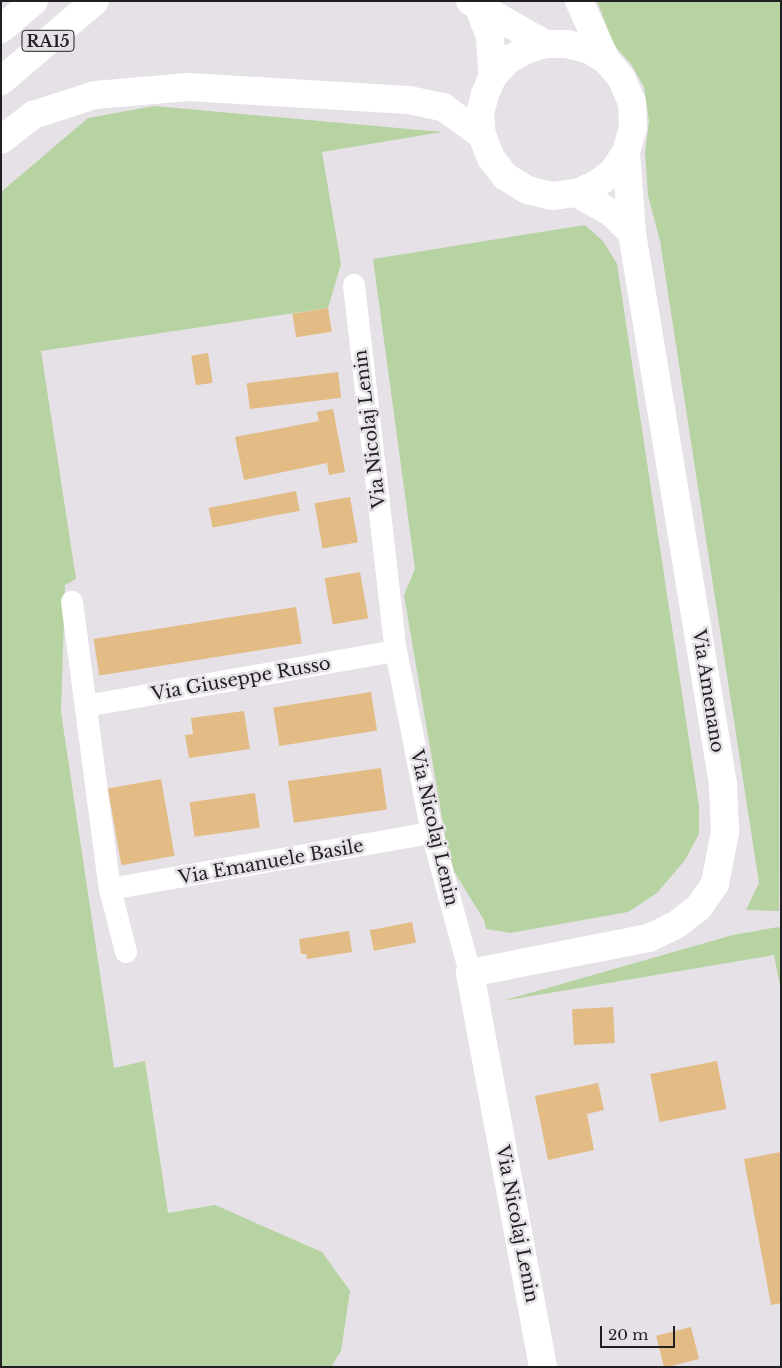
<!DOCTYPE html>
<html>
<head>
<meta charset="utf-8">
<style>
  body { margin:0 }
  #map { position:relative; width:782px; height:1368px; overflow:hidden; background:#e5e1e7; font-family:"Libre Baskerville",serif }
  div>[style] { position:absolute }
  .green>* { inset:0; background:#b6d3a1 }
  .building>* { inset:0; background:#e2bc84; transform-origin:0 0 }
  .minor>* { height:22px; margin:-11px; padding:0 11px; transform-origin:11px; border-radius:11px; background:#fff }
  .secondary>* { height:28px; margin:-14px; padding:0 14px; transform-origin:14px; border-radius:14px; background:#fff }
  .motorway>* { height:28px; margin:-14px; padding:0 14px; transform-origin:14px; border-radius:14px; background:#fff }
  span { translate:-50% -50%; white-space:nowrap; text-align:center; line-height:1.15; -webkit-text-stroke:5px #e5e1e7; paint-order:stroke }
  .shield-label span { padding:1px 4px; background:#e5e1e7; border:1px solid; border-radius:4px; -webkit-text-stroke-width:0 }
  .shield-label { font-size:16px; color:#201f21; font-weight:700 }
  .street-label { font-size:18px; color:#201f21 }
  .frame { position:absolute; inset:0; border:2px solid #201f21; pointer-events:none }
  .scale { position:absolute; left:600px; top:1326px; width:75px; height:22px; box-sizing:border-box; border:2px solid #201f21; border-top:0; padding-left:6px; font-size:15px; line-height:18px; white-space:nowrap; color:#201f21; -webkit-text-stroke:4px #e5e1e7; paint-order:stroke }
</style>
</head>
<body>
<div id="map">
  <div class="green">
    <div style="clip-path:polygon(597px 1px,781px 1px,779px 911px,746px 910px,759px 883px,660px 241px,648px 195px,645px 153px,649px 121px,644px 87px,631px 64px,614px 45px)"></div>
    <div style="clip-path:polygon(154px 106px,442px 132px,322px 152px,341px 264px,328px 308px,41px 351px,76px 579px,65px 585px,61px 712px,114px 1068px,145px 1061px,168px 1213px,215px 1205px,322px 1252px,350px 1291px,341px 1351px,331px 1367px,1px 1367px,1px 192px,88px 118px)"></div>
    <div style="clip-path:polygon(585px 225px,603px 241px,617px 264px,699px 806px,699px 834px,685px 860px,657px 893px,628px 912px,510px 933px,486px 929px,484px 920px,450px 865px,404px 595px,415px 569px,373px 259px)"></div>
    <div style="clip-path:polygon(778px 927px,781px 929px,781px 992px,774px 955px,502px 1001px,733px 935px)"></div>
  </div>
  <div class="building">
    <div style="left:328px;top:308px;width:24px;height:36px;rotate:81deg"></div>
    <div style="left:208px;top:353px;width:30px;height:17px;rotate:81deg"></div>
    <div style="left:338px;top:372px;width:26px;height:92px;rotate:83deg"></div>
    <div style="clip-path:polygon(333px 409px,345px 472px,329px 475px,327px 463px,244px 480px,235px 437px,319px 421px,317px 412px)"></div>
    <div style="left:296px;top:491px;width:20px;height:89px;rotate:79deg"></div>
    <div style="left:350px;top:497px;width:46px;height:36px;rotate:80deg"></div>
    <div style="left:360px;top:572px;width:47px;height:36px;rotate:80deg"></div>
    <div style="left:296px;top:607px;width:37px;height:205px;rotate:81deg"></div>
    <div style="left:371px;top:692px;width:39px;height:99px;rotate:81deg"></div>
    <div style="clip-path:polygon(244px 711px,250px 749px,189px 758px,185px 735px,193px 734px,191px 718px)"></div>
    <div style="left:381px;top:768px;width:42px;height:94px;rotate:82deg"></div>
    <div style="left:161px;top:779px;width:78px;height:54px;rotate:80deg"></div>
    <div style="left:255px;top:793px;width:35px;height:66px;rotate:82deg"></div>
    <div style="left:412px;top:922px;width:21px;height:43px;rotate:79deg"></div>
    <div style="clip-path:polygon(349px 931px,352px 952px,307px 959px,306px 954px,301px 954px,299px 939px)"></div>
    <div style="left:613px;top:1007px;width:36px;height:41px;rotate:87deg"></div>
    <div style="left:717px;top:1061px;width:49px;height:68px;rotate:79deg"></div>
    <div style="clip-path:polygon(598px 1083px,604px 1110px,587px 1114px,594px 1150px,548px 1160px,535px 1096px)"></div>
    <div style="clip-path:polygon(781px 1152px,781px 1303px,771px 1305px,744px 1159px)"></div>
    <div style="left:691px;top:1327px;width:33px;height:36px;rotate:76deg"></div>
  </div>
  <div class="minor">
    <div style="left:354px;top:285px;width:368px;rotate:83.5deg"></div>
    <div style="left:396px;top:651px;width:186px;rotate:78.8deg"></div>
    <div style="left:432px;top:833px;width:145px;rotate:74.8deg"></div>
    <div style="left:72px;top:602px;width:290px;rotate:82.5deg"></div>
    <div style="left:110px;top:889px;width:65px;rotate:75.7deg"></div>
    <div style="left:86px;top:706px;width:315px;rotate:-10.1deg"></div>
    <div style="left:110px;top:889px;width:327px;rotate:-9.9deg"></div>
  </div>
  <div class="secondary">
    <div style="left:470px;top:1px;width:86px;rotate:29.8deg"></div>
    <div style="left:479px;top:8px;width:31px;rotate:69deg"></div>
    <div style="left:490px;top:37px;width:39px;rotate:86deg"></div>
    <div style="left:577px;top:193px;width:40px;rotate:29.7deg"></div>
    <div style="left:612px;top:213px;width:28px;rotate:45deg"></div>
    <div style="left:543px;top:1367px;width:401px;rotate:-100.5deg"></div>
    <div style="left:470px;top:973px;width:182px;rotate:-11.1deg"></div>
    <div style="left:649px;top:938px;width:30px;rotate:-26deg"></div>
    <div style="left:676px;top:925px;width:29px;rotate:-38deg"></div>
    <div style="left:699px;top:907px;width:28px;rotate:-55deg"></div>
    <div style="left:715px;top:884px;width:53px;rotate:-79.1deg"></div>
    <div style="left:725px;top:832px;width:48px;rotate:-92.4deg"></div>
    <div style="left:723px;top:784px;width:558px;rotate:-99.38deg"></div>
    <div style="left:632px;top:233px;width:81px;rotate:-94.2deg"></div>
    <div style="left:626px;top:152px;width:25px;rotate:-74deg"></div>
    <div style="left:633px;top:128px;width:25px;rotate:-92deg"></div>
    <div style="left:632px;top:103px;width:26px;rotate:-113deg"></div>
    <div style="left:622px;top:79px;width:25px;rotate:-130deg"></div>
    <div style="left:606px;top:60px;width:21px;rotate:-149deg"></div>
    <div style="left:588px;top:49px;width:22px;rotate:-167deg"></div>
    <div style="left:567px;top:44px;width:22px;rotate:180deg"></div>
    <div style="left:545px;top:44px;width:21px;rotate:163deg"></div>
    <div style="left:525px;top:50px;width:21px;rotate:149deg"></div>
    <div style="left:507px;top:61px;width:21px;rotate:133deg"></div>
    <div style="left:493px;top:76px;width:20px;rotate:114deg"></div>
    <div style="left:485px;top:94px;width:21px;rotate:104deg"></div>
    <div style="left:480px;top:114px;width:21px;rotate:85deg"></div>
    <div style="left:482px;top:135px;width:25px;rotate:69deg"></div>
    <div style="left:491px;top:158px;width:24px;rotate:52deg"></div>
    <div style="left:506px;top:177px;width:26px;rotate:31deg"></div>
    <div style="left:528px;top:190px;width:25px;rotate:14deg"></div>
    <div style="left:552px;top:196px;width:25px;rotate:-7deg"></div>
    <div style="left:577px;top:193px;width:20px;rotate:-24deg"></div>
    <div style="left:595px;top:185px;width:21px;rotate:-35deg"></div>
    <div style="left:612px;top:173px;width:25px;rotate:-56deg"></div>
  </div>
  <div class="motorway">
    <div style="left:579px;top:1px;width:65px;rotate:65.4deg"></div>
    <div style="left:1px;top:29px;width:43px;rotate:-40.3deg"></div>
    <div style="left:1px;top:81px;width:123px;rotate:-40.4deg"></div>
    <div style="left:1px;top:140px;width:41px;rotate:-38deg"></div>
    <div style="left:33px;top:115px;width:65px;rotate:-17.9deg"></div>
    <div style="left:95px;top:95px;width:94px;rotate:-4.9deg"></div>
    <div style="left:189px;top:87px;width:220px;rotate:3.4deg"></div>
    <div style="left:409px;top:100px;width:35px;rotate:12deg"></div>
    <div style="left:443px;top:107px;width:48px;rotate:35.7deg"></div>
  </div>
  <div class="shield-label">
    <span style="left:48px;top:41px">RA15</span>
  </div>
  <div class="street-label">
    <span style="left:370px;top:429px;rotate:-97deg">Via Nicolaj Lenin</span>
    <span style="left:241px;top:679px;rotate:-10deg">Via Giuseppe Russo</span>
    <span style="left:708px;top:691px;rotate:81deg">Via Amenano</span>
    <span style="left:434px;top:828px;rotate:77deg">Via Nicolaj Lenin</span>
    <span style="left:271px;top:862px;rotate:-10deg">Via Emanuele Basile</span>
    <span style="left:517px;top:1224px;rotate:79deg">Via Nicolaj Lenin</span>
  </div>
  <div class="frame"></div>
  <div class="scale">20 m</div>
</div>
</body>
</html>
